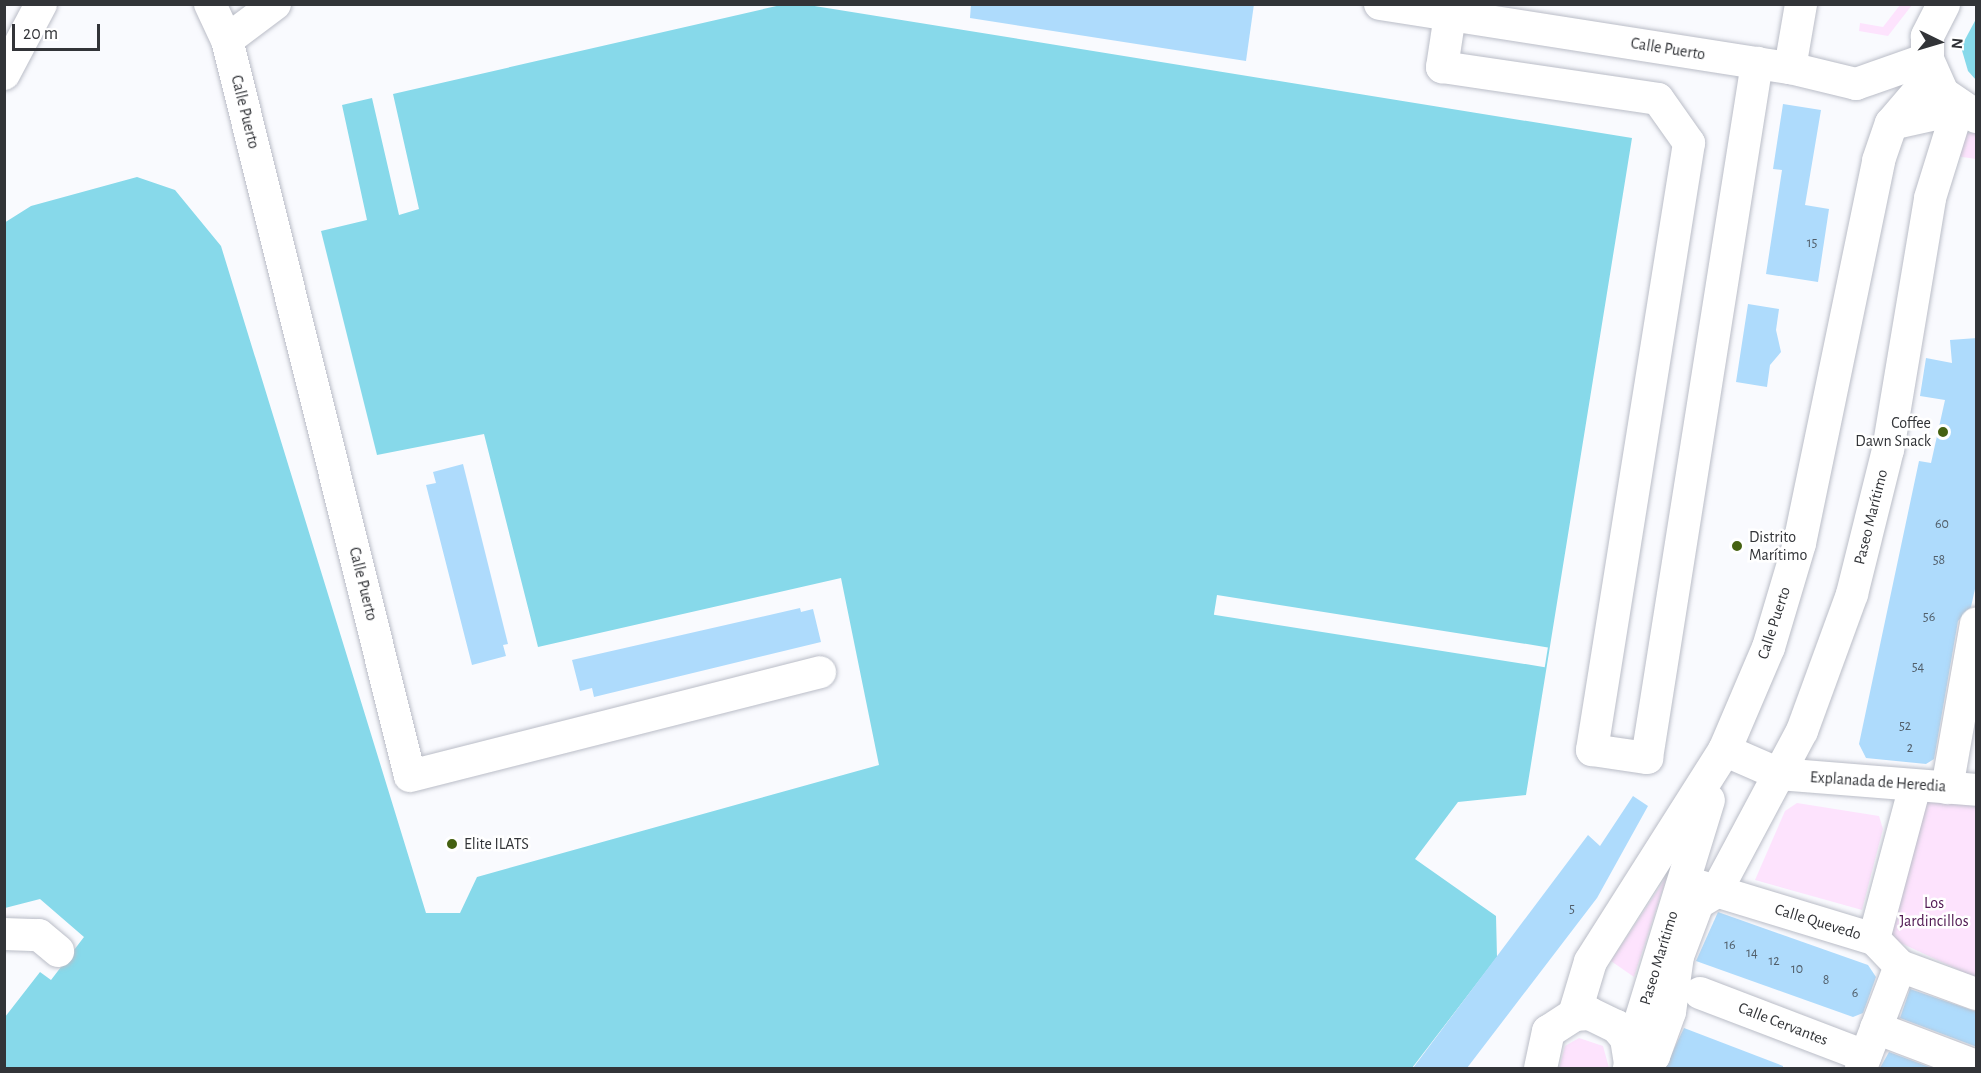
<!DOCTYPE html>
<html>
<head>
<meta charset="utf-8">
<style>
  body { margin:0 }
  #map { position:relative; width:1981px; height:1073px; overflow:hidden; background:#f9fafe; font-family:"Alegreya Sans",sans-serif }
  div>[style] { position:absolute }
  .green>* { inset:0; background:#fde3fd }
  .water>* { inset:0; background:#87d9ea }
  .pier>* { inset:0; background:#f9fafe; transform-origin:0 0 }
  .building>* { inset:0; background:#aedbfc }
  .roads { filter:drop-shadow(0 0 2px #babdc7) drop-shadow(0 0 2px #babdc7) }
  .street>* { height:32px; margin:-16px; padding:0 16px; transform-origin:16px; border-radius:16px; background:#fff }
  .secondary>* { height:33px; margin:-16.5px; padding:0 16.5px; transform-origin:16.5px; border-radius:16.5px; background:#fff }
  .highway>* { height:33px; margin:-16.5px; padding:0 16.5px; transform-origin:16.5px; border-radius:16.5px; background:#fff }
  .dots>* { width:16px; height:16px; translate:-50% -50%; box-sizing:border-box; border:3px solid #fff; border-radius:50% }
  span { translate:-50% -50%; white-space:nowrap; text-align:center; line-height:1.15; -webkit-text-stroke:5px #fff; paint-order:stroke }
  .number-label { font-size:14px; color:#515e69 }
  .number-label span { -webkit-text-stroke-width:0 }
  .street-label { font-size:16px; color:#323438 }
  .poi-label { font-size:16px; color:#323438 }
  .right { translate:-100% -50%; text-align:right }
  .left { translate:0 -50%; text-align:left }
  .park-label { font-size:16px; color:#4f1851 }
  .frame { position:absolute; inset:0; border:6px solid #323438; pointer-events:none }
  .north { position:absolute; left:1909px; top:12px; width:60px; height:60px; -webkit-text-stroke:4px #fff; paint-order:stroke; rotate:95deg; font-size:16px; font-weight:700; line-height:24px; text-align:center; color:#323438 }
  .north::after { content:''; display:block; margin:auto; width:21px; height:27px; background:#323438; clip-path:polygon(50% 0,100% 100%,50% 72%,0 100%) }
  .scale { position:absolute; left:12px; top:24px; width:88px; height:27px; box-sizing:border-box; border:3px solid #323438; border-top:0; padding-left:8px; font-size:18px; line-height:21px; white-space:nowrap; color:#323438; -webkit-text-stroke:4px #fff; paint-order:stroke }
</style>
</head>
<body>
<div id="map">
  <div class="green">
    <div style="clip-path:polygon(1900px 5px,1912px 5px,1888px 36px,1859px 31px,1860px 23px,1883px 27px)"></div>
    <div style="clip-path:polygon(1962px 133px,1976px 133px,1976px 159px,1956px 156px)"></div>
    <div style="clip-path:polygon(1920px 800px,1976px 801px,1976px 978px,1890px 938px)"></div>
    <div style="clip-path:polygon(1797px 803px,1879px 816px,1883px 829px,1862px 910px,1755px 880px,1785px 811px)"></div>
    <div style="clip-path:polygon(1667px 876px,1634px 977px,1611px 961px)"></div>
    <div style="clip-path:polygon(1579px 1038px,1603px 1046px,1609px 1068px,1559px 1068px,1565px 1046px)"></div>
  </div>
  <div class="water">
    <div style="clip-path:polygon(802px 4px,1632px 138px,1526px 795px,1458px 802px,1415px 859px,1496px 916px,1497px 957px,1412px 1068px,5px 1068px,5px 1017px,40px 972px,51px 980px,84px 937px,40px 899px,5px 908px,4px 223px,31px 206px,137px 177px,175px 190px,221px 246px,426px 913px,460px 913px,477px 877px,879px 765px,841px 578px,538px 647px,484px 434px,377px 455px,321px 231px,367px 220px,342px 105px,372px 98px,399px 215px,419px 209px,393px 94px,781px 5px)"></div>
    <div style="clip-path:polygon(1976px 19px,1976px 80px,1968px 71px,1961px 47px)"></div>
  </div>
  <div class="pier">
    <div style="left:1217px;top:595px;width:335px;height:20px;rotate:9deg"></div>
  </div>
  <div class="building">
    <div style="clip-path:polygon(971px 4px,1254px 4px,1246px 61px,970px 18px)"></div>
    <div style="clip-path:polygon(1783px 104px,1821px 110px,1805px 205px,1829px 209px,1818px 282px,1766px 274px,1782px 170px,1773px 169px)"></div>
    <div style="clip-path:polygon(1748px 304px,1779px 309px,1776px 330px,1781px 352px,1770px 365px,1767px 387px,1736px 382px)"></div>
    <div style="clip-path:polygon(1977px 338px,1977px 580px,1971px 607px,1958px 621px,1934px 759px,1926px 764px,1866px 758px,1859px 744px,1919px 461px,1931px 463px,1945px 400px,1920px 396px,1926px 358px,1952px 363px,1950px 340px)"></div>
    <div style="clip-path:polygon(463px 464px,508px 644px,503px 645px,506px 656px,472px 665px,426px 485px,436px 483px,433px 472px)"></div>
    <div style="clip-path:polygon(800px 608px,801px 612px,813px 609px,821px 642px,594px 697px,592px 688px,580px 691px,572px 660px)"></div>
    <div style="clip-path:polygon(1633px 796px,1648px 806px,1597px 898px,1467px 1068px,1413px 1068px,1588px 835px,1600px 846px)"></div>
    <div style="clip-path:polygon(1718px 912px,1868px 965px,1876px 977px,1863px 1013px,1853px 1017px,1696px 961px)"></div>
    <div style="clip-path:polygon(1910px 989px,1977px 1012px,1977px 1047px,1900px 1018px)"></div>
    <div style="clip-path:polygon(1684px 1028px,1783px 1066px,1783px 1068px,1665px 1068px)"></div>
    <div style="clip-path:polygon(1889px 1052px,1932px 1068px,1880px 1068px)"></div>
  </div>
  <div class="roads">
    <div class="street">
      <div style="left:210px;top:4px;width:40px;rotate:65deg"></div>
      <div style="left:275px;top:4px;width:60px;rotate:143.1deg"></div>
      <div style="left:227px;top:40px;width:758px;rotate:76.04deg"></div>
      <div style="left:410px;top:776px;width:423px;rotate:-14.2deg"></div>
      <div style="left:1380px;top:4px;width:415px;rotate:8.9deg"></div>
      <div style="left:1790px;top:68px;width:68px;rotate:13.6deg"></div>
      <div style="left:1856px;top:84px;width:75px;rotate:-19.4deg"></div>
      <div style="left:1450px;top:15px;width:53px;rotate:98.7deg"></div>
      <div style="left:1442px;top:67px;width:218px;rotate:8.4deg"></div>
      <div style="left:1658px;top:99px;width:54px;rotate:54.8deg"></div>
      <div style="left:1689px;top:143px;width:615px;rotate:99.08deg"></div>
      <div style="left:1592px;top:750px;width:56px;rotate:8.3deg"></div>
      <div style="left:1647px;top:758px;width:704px;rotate:-81.01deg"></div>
      <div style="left:1790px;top:68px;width:65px;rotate:-80.2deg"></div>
      <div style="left:4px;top:74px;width:79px;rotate:-62.1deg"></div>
      <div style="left:1724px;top:750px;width:60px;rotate:23.6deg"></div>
      <div style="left:1779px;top:774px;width:49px;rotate:-61.9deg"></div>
      <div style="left:1802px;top:731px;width:146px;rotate:-69.9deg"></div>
      <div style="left:1852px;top:594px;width:148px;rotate:-76deg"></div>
      <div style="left:1888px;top:450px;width:255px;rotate:-80.5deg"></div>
      <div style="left:1930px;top:198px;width:94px;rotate:-72.7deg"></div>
      <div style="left:1947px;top:788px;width:167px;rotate:-80deg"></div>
      <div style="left:1696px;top:885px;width:186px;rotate:16.9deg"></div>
      <div style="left:1874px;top:939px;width:37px;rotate:46deg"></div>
      <div style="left:1900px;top:966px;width:81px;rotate:20.2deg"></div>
      <div style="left:4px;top:934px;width:35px;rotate:2deg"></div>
      <div style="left:39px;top:935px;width:25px;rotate:40deg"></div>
      <div style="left:1874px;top:939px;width:158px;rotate:-75deg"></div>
      <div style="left:1700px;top:993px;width:177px;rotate:20.9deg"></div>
      <div style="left:1876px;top:1028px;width:107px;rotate:20.8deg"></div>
      <div style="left:1629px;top:1068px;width:28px;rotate:-26deg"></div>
      <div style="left:1654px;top:1056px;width:47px;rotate:-70deg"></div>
      <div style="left:1670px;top:1012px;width:57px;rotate:-81.9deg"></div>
      <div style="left:1678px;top:956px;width:57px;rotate:-69.3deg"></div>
      <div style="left:1698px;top:903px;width:21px;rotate:-31deg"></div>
      <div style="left:1716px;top:892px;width:134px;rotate:-61.9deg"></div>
      <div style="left:1779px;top:774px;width:198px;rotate:4.6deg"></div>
      <div style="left:1861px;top:1068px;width:109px;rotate:-69.1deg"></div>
    </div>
    <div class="secondary">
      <div style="left:1891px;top:123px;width:69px;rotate:-12.6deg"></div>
      <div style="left:1574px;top:1014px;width:55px;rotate:-73.2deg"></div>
      <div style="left:1590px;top:961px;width:250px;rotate:-57.6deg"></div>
      <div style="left:1724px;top:750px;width:112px;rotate:-66.9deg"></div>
      <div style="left:1768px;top:647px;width:109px;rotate:-73.4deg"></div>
      <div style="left:1799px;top:543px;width:391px;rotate:-78.3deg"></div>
      <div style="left:1878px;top:160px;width:39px;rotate:-71deg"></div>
      <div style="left:1891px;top:123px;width:63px;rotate:-49.5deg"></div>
      <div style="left:1630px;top:1053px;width:265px;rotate:-72.9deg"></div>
      <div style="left:1540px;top:1068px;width:38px;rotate:-78deg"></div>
      <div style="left:1548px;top:1031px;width:31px;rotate:-33deg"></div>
      <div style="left:1574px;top:1014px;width:15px;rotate:-4deg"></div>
      <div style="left:1589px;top:1013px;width:30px;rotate:26deg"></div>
      <div style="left:1616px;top:1026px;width:16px;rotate:50deg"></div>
      <div style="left:1626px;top:1038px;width:25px;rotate:81deg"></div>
    </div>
    <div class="highway">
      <div style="left:1943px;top:4px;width:36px;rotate:117deg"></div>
      <div style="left:1927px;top:36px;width:23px;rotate:90deg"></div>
      <div style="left:1927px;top:59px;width:37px;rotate:66deg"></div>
      <div style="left:1942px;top:93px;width:41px;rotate:34.1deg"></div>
    </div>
  </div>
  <div class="dots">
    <div style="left:1943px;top:432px;background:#456111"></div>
    <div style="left:1737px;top:546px;background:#456111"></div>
    <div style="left:452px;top:844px;background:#456111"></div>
  </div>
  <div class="number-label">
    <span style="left:1812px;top:243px">15</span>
    <span style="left:1942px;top:524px">60</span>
    <span style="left:1939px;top:560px">58</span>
    <span style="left:1929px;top:617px">56</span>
    <span style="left:1918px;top:667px">54</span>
    <span style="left:1905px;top:726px">52</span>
    <span style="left:1910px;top:748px">2</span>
    <span style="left:1572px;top:909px">5</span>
    <span style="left:1730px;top:945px">16</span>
    <span style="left:1752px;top:953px">14</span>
    <span style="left:1774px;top:961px">12</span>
    <span style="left:1797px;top:969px">10</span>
    <span style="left:1826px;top:980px">8</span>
    <span style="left:1855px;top:993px">6</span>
  </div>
  <div class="street-label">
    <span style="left:1668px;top:49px;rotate:9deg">Calle Puerto</span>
    <span style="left:245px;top:112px;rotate:76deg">Calle Puerto</span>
    <span style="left:1871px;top:517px;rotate:-76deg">Paseo Marítimo</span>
    <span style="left:363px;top:584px;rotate:76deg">Calle Puerto</span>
    <span style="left:1774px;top:623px;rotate:-72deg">Calle Puerto</span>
    <span style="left:1878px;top:782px;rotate:4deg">Explanada de Heredia</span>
    <span style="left:1818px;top:922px;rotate:17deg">Calle Quevedo</span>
    <span style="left:1659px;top:958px;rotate:-73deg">Paseo Marítimo</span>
    <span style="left:1783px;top:1024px;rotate:21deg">Calle Cervantes</span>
  </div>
  <div class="poi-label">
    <span class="right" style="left:1931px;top:432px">Coffee<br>Dawn Snack</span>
    <span class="left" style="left:1749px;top:546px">Distrito<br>Marítimo</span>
    <span class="left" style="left:464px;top:844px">Elite ILATS</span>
  </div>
  <div class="park-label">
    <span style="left:1934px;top:912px">Los<br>Jardincillos</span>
  </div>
  <div class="frame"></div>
  <div class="north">N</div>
  <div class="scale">20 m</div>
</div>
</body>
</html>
